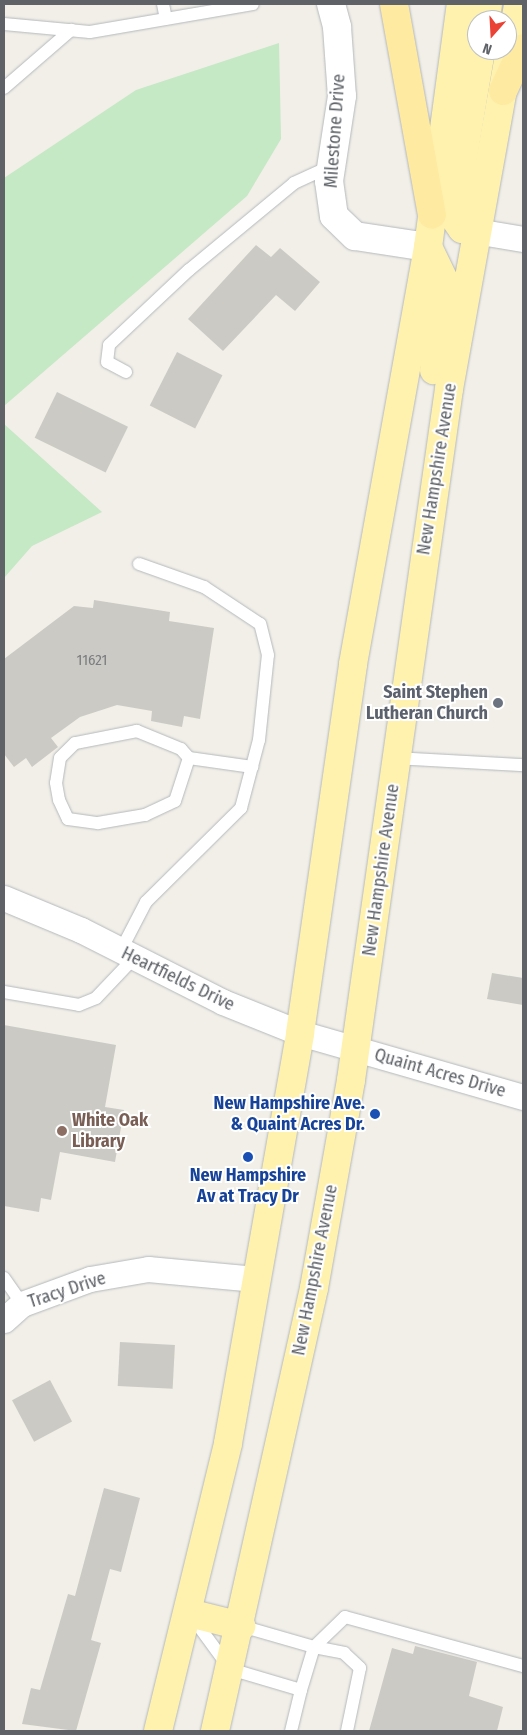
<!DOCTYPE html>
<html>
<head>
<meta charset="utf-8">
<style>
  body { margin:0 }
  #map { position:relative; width:527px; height:1735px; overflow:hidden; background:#f1efe8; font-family:"Fira Sans Condensed",sans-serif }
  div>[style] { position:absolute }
  .green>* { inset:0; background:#c5e8c5 }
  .building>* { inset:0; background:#cccac5; transform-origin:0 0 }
  .roads { filter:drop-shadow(0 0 1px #b5b8bc) drop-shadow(0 0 1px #b5b8bc) }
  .service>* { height:12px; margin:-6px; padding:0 6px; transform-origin:6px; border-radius:6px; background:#fff }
  .minor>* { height:25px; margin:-12.5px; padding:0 12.5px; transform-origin:12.5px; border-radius:12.5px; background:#fff }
  .tertiary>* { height:28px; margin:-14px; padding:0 14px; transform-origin:14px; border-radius:14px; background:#fff }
  .primary>* { height:28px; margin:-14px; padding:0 14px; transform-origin:14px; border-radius:14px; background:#fff2af }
  .trunk>* { height:28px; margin:-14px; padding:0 14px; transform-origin:14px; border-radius:14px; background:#feeaa1 }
  .dots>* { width:14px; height:14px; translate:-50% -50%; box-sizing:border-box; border:2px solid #fff; border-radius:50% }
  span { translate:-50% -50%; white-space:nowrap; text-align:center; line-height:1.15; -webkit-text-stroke:4px #fff; paint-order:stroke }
  .number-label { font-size:15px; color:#7a7d7f }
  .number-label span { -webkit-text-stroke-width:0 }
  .street-label { font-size:18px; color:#5f6368 }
  .worship-label { font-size:18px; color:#5b616d; font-weight:700 }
  .right { translate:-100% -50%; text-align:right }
  .transit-label { font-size:18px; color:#164399; font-weight:700 }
  .education-label { font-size:18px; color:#785e54; font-weight:700 }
  .left { translate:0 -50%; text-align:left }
  .frame { position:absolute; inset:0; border:5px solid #5f6368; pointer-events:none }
  .north { position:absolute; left:467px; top:10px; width:50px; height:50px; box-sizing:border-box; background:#fff; border:1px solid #bfc1c3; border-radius:50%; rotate:199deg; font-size:14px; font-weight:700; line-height:20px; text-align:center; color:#5f6368 }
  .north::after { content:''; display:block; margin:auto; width:18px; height:22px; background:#ea4335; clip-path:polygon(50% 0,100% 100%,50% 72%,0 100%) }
</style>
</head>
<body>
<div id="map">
  <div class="green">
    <div style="clip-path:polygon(279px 43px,281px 139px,247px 196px,4px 406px,4px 178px,136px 90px)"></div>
    <div style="clip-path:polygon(4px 424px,102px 512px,32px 546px,4px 578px)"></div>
  </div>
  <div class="building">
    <div style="clip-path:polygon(256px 245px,271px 257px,280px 248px,320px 282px,295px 311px,276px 295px,223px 351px,188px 319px)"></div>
    <div style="left:177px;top:352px;width:51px;height:60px;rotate:27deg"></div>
    <div style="left:57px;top:392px;width:79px;height:51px;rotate:26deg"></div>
    <div style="clip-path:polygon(94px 600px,170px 612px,169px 621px,214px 628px,200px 719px,184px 716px,182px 727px,151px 721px,152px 711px,117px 705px,80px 717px,51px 738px,58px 747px,32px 767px,26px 758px,14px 767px,4px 754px,4px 659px,74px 606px,93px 608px)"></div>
    <div style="clip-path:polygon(492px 973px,523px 978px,523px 1005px,487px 999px)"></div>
    <div style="clip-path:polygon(4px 1025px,116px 1045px,105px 1107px,124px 1110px,115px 1162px,60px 1152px,51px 1200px,41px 1198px,39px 1212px,4px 1206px)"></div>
    <div style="left:120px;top:1342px;width:55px;height:44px;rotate:3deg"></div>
    <div style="left:50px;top:1380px;width:47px;height:43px;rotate:62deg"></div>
    <div style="clip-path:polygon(104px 1488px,140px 1498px,121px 1572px,110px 1569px,91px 1640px,101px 1643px,76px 1731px,22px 1724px,31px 1688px,40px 1690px,68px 1594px,75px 1596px)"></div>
    <div style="clip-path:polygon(415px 1646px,477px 1662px,469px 1696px,503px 1707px,497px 1731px,369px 1731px,392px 1648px,413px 1654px)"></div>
  </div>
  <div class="roads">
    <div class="service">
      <div style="left:163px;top:4px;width:15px;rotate:79deg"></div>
      <div style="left:4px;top:24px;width:86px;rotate:5.3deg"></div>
      <div style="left:90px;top:32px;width:165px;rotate:-9.7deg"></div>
      <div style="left:4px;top:88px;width:89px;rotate:-40.9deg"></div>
      <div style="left:126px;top:372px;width:21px;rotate:-152deg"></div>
      <div style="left:107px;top:362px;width:17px;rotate:-83deg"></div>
      <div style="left:109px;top:345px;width:110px;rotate:-43.2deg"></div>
      <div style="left:189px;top:270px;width:136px;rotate:-39.6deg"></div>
      <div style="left:294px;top:183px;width:41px;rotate:-24.7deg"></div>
      <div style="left:189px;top:758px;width:12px;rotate:-132deg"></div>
      <div style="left:181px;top:749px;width:48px;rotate:-157.8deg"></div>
      <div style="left:137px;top:731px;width:63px;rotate:169deg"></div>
      <div style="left:75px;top:743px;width:21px;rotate:135deg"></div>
      <div style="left:60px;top:758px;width:25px;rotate:99deg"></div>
      <div style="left:56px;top:783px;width:17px;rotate:80deg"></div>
      <div style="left:59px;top:800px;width:21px;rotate:65deg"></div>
      <div style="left:68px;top:819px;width:30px;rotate:8deg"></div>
      <div style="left:98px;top:823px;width:48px;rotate:-9.7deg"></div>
      <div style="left:145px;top:815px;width:33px;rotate:-25deg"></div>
      <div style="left:175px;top:801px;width:45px;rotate:-72deg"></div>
      <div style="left:189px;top:758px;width:64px;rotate:8.1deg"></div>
      <div style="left:396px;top:758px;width:127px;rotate:3.2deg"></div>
      <div style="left:120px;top:952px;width:56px;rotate:-62.5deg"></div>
      <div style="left:146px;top:902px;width:134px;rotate:-44.7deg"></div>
      <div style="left:241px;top:808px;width:70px;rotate:-75.2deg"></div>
      <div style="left:259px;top:740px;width:85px;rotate:-84deg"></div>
      <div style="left:268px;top:655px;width:32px;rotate:-104deg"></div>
      <div style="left:260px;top:624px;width:67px;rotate:-146.5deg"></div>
      <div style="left:204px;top:587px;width:69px;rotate:-160.5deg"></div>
      <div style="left:4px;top:992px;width:76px;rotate:9.8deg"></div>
      <div style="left:79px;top:1005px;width:18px;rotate:-22deg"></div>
      <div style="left:96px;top:998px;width:55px;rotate:-46.5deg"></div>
      <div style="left:4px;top:1278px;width:32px;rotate:55deg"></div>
      <div style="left:192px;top:1617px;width:64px;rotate:53.8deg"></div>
      <div style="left:230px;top:1669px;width:74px;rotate:16.5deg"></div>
      <div style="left:301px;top:1690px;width:42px;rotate:103.7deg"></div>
      <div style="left:241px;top:1626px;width:76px;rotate:16deg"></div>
      <div style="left:314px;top:1647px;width:43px;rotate:-44.1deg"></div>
      <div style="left:345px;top:1617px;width:185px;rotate:15.4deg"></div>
      <div style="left:301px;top:1690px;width:45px;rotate:-73.2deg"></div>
      <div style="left:314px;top:1647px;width:31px;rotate:11deg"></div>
      <div style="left:344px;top:1653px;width:22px;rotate:43deg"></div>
      <div style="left:360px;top:1668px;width:64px;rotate:101.7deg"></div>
    </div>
    <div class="minor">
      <div style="left:475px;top:231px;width:49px;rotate:9.5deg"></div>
      <div style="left:4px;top:898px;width:83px;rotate:22.6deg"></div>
      <div style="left:81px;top:930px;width:159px;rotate:26.9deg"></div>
      <div style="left:223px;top:1002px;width:83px;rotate:21.9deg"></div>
      <div style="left:300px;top:1033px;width:232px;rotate:16deg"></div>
      <div style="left:4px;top:1320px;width:24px;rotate:-42deg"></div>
      <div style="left:22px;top:1304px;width:72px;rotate:-20.2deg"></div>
      <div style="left:90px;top:1279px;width:59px;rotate:-9.8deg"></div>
      <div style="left:148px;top:1269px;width:108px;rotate:5.3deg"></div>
    </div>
    <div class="tertiary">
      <div style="left:331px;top:4px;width:24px;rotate:75deg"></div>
      <div style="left:337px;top:27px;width:69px;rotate:85.9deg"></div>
      <div style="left:342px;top:96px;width:86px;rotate:98.7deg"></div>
      <div style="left:329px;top:181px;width:35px;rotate:82deg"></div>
      <div style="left:334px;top:216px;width:29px;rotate:44deg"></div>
      <div style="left:355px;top:236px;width:74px;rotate:8.6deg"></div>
    </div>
    <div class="primary">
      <div style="left:486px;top:20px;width:16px;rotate:-83deg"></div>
      <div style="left:475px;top:231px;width:13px;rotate:-171deg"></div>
      <div style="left:462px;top:229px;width:16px;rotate:-125deg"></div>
      <div style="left:453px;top:216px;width:168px;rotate:-80.4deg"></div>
      <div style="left:428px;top:247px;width:39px;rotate:64deg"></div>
      <div style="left:445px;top:282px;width:89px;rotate:97.1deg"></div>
      <div style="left:189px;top:1613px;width:54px;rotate:14deg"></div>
      <div style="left:158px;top:1731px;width:296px;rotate:-76.3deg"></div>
      <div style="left:228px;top:1443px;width:416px;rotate:-80deg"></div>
      <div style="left:300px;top:1033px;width:373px;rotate:-81.8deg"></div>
      <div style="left:353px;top:664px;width:424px;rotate:-79.8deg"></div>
      <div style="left:428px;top:247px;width:245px;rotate:-82.3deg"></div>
      <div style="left:215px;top:1731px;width:454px;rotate:-77.4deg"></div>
      <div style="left:314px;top:1288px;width:211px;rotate:-79.9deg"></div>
      <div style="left:351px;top:1080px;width:698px;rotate:-81.93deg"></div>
      <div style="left:449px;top:389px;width:391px;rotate:-79.8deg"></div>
    </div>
    <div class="trunk">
      <div style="left:394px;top:4px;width:214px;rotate:79.8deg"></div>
      <div style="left:503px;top:91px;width:47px;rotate:-65.1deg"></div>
    </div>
  </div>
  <div class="dots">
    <div style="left:498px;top:703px;background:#6b7280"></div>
    <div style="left:375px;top:1114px;background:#1a4fb4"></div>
    <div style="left:62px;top:1131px;background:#8d6e63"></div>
    <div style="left:248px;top:1157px;background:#1a4fb4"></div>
  </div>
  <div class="number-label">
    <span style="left:92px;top:661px">11621</span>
  </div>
  <div class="street-label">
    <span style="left:335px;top:131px;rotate:-86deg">Milestone Drive</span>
    <span style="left:437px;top:469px;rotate:-81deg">New Hampshire Avenue</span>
    <span style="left:381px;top:870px;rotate:-82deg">New Hampshire Avenue</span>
    <span style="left:178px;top:979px;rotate:26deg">Heartfields Drive</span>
    <span style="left:440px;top:1073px;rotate:16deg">Quaint Acres Drive</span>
    <span style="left:315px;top:1270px;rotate:-79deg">New Hampshire Avenue</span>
    <span style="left:67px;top:1290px;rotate:-18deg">Tracy Drive</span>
  </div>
  <div class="worship-label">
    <span class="right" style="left:488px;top:703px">Saint Stephen<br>Lutheran Church</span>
  </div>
  <div class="transit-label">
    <span class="right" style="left:365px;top:1114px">New Hampshire Ave.<br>&amp; Quaint Acres Dr.</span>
    <span style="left:248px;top:1186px">New Hampshire<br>Av at Tracy Dr</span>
  </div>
  <div class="education-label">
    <span class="left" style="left:72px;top:1131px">White Oak<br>Library</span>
  </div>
  <div class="frame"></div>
  <div class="north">N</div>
</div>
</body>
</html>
